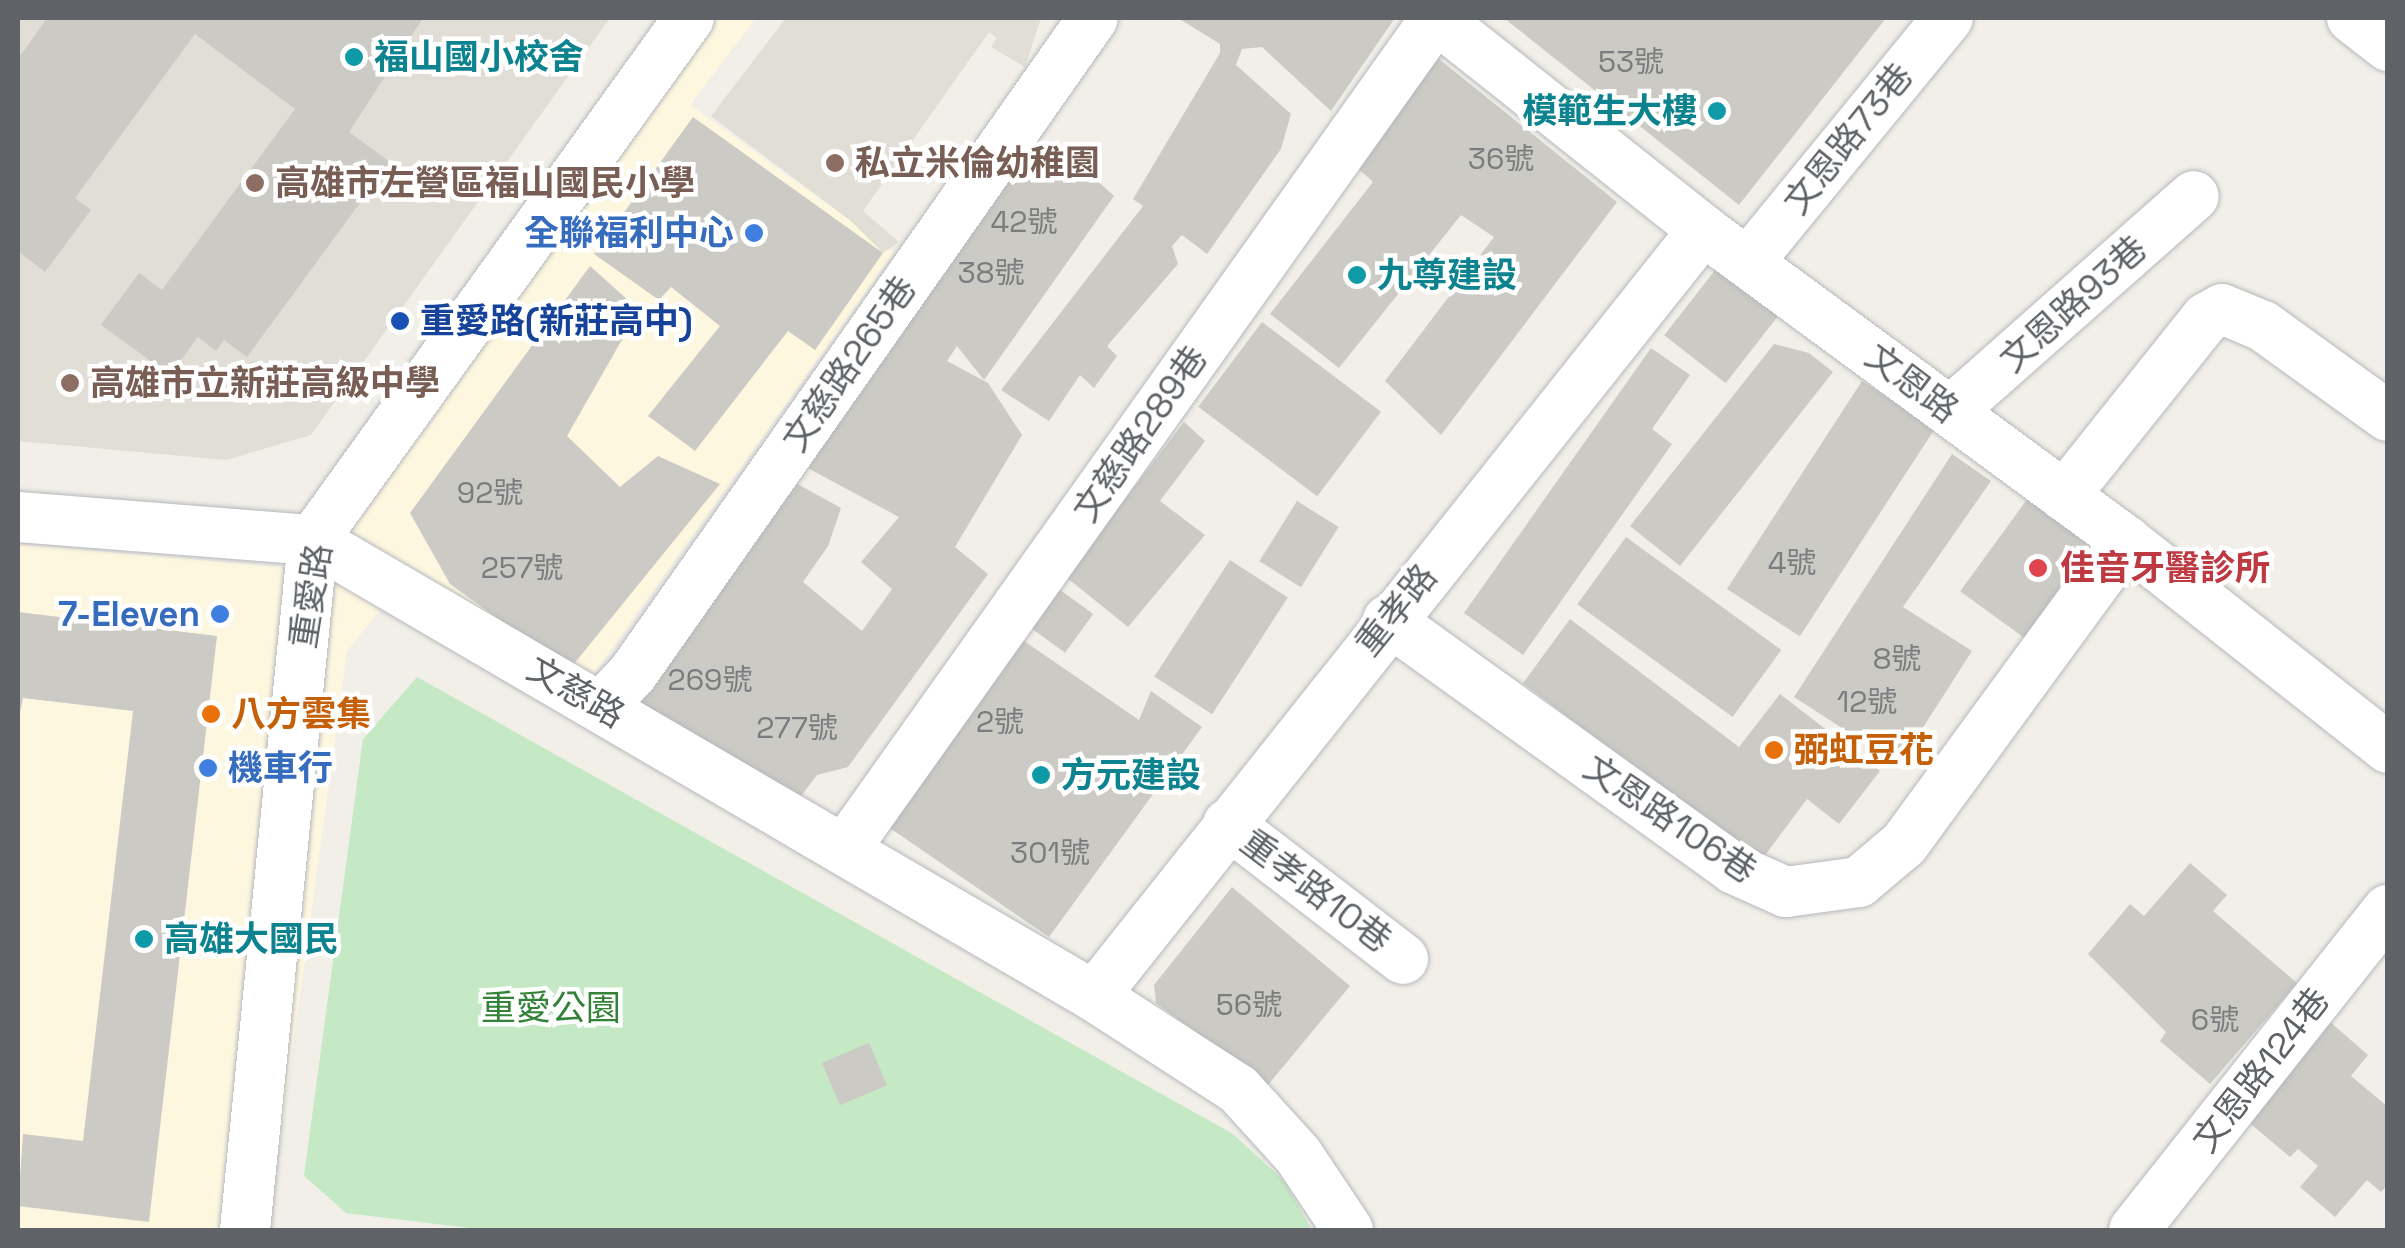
<!DOCTYPE html>
<html>
<head>
<meta charset="utf-8">
<style>
  body { margin:0 }
  #map { position:relative; width:2405px; height:1248px; overflow:hidden; background:#f1efe8; font-family:"Space Grotesk","Noto Sans TC",sans-serif }
  div>[style] { position:absolute }
  .commercial>* { inset:0; background:#fef7e0 }
  .education>* { inset:0; background:#e1ded6 }
  .green>* { inset:0; background:#c5e8c5 }
  .building>* { inset:0; background:#cccac5; transform-origin:0 0 }
  .roads { filter:drop-shadow(0 0 2px #b5b8bc) drop-shadow(0 0 2px #b5b8bc) }
  .minor>* { height:50px; margin:-25px; padding:0 25px; transform-origin:25px; border-radius:25px; background:#fff }
  .dots>* { width:28px; height:28px; translate:-50% -50%; box-sizing:border-box; border:5px solid #fff; border-radius:50% }
  span { translate:-50% -50%; white-space:nowrap; text-align:center; line-height:1.15; -webkit-text-stroke:9px #fff; paint-order:stroke }
  .number-label { font-size:30px; color:#7a7d7f }
  .number-label span { -webkit-text-stroke-width:0 }
  .culture-label { font-size:35px; color:#0d838f; font-weight:700 }
  .left { translate:0 -50%; text-align:left }
  .right { translate:-100% -50%; text-align:right }
  .street-label { font-size:35px; color:#5f6368 }
  .education-label { font-size:35px; color:#785e54; font-weight:700 }
  .shop-label { font-size:35px; color:#366cbe; font-weight:700 }
  .transit-label { font-size:35px; color:#164399; font-weight:700 }
  .health-label { font-size:35px; color:#be3a42; font-weight:700 }
  .food-label { font-size:35px; color:#c56008; font-weight:700 }
  .park-label { font-size:35px; color:#348238 }
  .frame { position:absolute; inset:0; border:20px solid #5f6368; pointer-events:none }
</style>
</head>
<body>
<div id="map">
  <div class="commercial">
    <div style="clip-path:polygon(690px 18px,756px 18px,690px 105px,894px 252px,591px 678px,407px 577px,347px 651px,268px 1230px,18px 1230px,18px 544px,278px 567px)"></div>
  </div>
  <div class="education">
    <div style="clip-path:polygon(18px 18px,610px 18px,311px 435px,226px 460px,18px 441px)"></div>
    <div style="clip-path:polygon(786px 18px,1041px 18px,1025px 67px,991px 47px,997px 38px,989px 32px,863px 211px,899px 242px,883px 253px,851px 221px,711px 116px)"></div>
  </div>
  <div class="green">
    <div style="clip-path:polygon(417px 677px,1233px 1134px,1284px 1181px,1312px 1230px,486px 1230px,346px 1213px,304px 1176px,363px 739px)"></div>
  </div>
  <div class="building">
    <div style="clip-path:polygon(47px 18px,423px 18px,349px 132px,390px 162px,247px 357px,224px 340px,216px 351px,198px 337px,170px 375px,101px 325px,139px 273px,162px 290px,295px 109px,195px 34px,75px 198px,91px 210px,45px 272px,18px 251px,18px 59px)"></div>
    <div style="clip-path:polygon(1178px 18px,1395px 18px,1331px 111px,1262px 47px,1242px 49px,1236px 65px,1291px 114px,1281px 149px,1207px 254px,1182px 235px,1172px 246px,1178px 264px,1107px 346px,1117px 356px,1094px 388px,1080px 375px,1049px 421px,1001px 390px,1143px 206px,1133px 199px,1220px 53px,1220px 44px)"></div>
    <div style="clip-path:polygon(1504px 18px,1886px 18px,1739px 205px)"></div>
    <div style="clip-path:polygon(1434px 55px,1617px 202px,1441px 435px,1385px 381px,1494px 237px,1461px 215px,1339px 368px,1270px 314px,1373px 182px,1353px 164px)"></div>
    <div style="clip-path:polygon(693px 117px,883px 253px,815px 350px,788px 331px,695px 451px,648px 416px,720px 326px,671px 287px,659px 300px,594px 254px)"></div>
    <div style="clip-path:polygon(1057px 144px,1114px 196px,984px 380px,957px 346px,947px 361px,988px 383px,1022px 435px,955px 547px,988px 574px,848px 767px,817px 775px,801px 796px,646px 716px,633px 673px,774px 471px,841px 508px,828px 546px,803px 582px,862px 631px,892px 589px,861px 562px,899px 517px,802px 465px,1017px 153px,1041px 162px)"></div>
    <div style="left:1719px;top:265px;width:78px;height:89px;rotate:38deg"></div>
    <div style="clip-path:polygon(590px 266px,639px 310px,567px 436px,620px 487px,658px 456px,720px 484px,569px 670px,450px 584px,410px 513px)"></div>
    <div style="left:1262px;top:322px;width:149px;height:106px;rotate:37deg"></div>
    <div style="clip-path:polygon(1774px 344px,1809px 353px,1833px 372px,1680px 566px,1630px 526px)"></div>
    <div style="clip-path:polygon(1651px 348px,1690px 375px,1652px 429px,1672px 444px,1523px 655px,1464px 613px)"></div>
    <div style="left:1862px;top:381px;width:87px;height:248px;rotate:33deg"></div>
    <div style="clip-path:polygon(1184px 422px,1205px 441px,1160px 501px,1205px 535px,1128px 627px,1066px 577px)"></div>
    <div style="clip-path:polygon(1952px 454px,1991px 481px,1903px 607px,1972px 651px,1899px 765px,1794px 697px)"></div>
    <div style="left:2036px;top:487px;width:97px;height:129px;rotate:36deg"></div>
    <div style="left:1297px;top:501px;width:49px;height:71px;rotate:32deg"></div>
    <div style="left:1626px;top:537px;width:192px;height:83px;rotate:36deg"></div>
    <div style="left:1230px;top:560px;width:69px;height:139px;rotate:33deg"></div>
    <div style="left:1052px;top:584px;width:51px;height:48px;rotate:36deg"></div>
    <div style="clip-path:polygon(18px 612px,217px 636px,149px 1222px,18px 1206px,23px 1134px,83px 1141px,133px 711px,23px 698px,18px 723px)"></div>
    <div style="clip-path:polygon(1570px 619px,1739px 747px,1780px 694px,1880px 771px,1839px 824px,1807px 799px,1760px 862px,1523px 683px)"></div>
    <div style="clip-path:polygon(1014px 634px,1139px 720px,1151px 691px,1202px 727px,1049px 937px,881px 822px)"></div>
    <div style="clip-path:polygon(2190px 863px,2227px 895px,2213px 911px,2297px 983px,2210px 1084px,2160px 1041px,2166px 1032px,2088px 954px,2130px 904px,2144px 916px)"></div>
    <div style="clip-path:polygon(1232px 887px,1350px 986px,1268px 1085px,1156px 1003px,1154px 985px)"></div>
    <div style="clip-path:polygon(2329px 1021px,2368px 1055px,2351px 1076px,2388px 1107px,2388px 1184px,2381px 1192px,2367px 1180px,2335px 1217px,2300px 1187px,2318px 1166px,2298px 1149px,2290px 1157px,2246px 1120px)"></div>
    <div style="left:869px;top:1043px;width:46px;height:51px;rotate:67deg"></div>
  </div>
  <div class="roads">
    <div class="minor">
      <div style="left:1436px;top:18px;width:341px;rotate:38.4deg"></div>
      <div style="left:1703px;top:230px;width:525px;rotate:36.32deg"></div>
      <div style="left:2126px;top:541px;width:334px;rotate:38.3deg"></div>
      <div style="left:2352px;top:18px;width:46px;rotate:37.9deg"></div>
      <div style="left:1749px;top:261px;width:314px;rotate:-50.7deg"></div>
      <div style="left:1951px;top:411px;width:324px;rotate:-41.5deg"></div>
      <div style="left:2064px;top:496px;width:228px;rotate:-51.4deg"></div>
      <div style="left:2206px;top:318px;width:18px;rotate:-29deg"></div>
      <div style="left:2222px;top:309px;width:44px;rotate:22.5deg"></div>
      <div style="left:2263px;top:326px;width:154px;rotate:35.8deg"></div>
      <div style="left:18px;top:517px;width:296px;rotate:4.5deg"></div>
      <div style="left:313px;top:540px;width:904px;rotate:30.28deg"></div>
      <div style="left:1094px;top:996px;width:171px;rotate:32.9deg"></div>
      <div style="left:1238px;top:1089px;width:89px;rotate:47.7deg"></div>
      <div style="left:1298px;top:1155px;width:90px;rotate:56.3deg"></div>
      <div style="left:1388px;top:620px;width:426px;rotate:35.7deg"></div>
      <div style="left:1734px;top:869px;width:57px;rotate:23.9deg"></div>
      <div style="left:1786px;top:892px;width:74px;rotate:-7.8deg"></div>
      <div style="left:1859px;top:882px;width:59px;rotate:-40.2deg"></div>
      <div style="left:1904px;top:844px;width:376px;rotate:-53.8deg"></div>
      <div style="left:601px;top:707px;width:47px;rotate:-46.7deg"></div>
      <div style="left:633px;top:673px;width:800px;rotate:-54.92deg"></div>
      <div style="left:1228px;top:824px;width:221px;rotate:37.6deg"></div>
      <div style="left:844px;top:850px;width:1021px;rotate:-54.57deg"></div>
      <div style="left:1094px;top:996px;width:979px;rotate:-51.51deg"></div>
      <div style="left:245px;top:1230px;width:693px;rotate:-84.37deg"></div>
      <div style="left:313px;top:540px;width:643px;rotate:-54.23deg"></div>
      <div style="left:2134px;top:1230px;width:409px;rotate:-51.6deg"></div>
    </div>
  </div>
  <div class="dots">
    <div style="left:354px;top:57px;background:#0f9aa8"></div>
    <div style="left:1717px;top:111px;background:#0f9aa8"></div>
    <div style="left:835px;top:163px;background:#8d6e63"></div>
    <div style="left:255px;top:183px;background:#8d6e63"></div>
    <div style="left:754px;top:233px;background:#3f7fe0"></div>
    <div style="left:1357px;top:275px;background:#0f9aa8"></div>
    <div style="left:400px;top:321px;background:#1a4fb4"></div>
    <div style="left:70px;top:383px;background:#8d6e63"></div>
    <div style="left:2038px;top:568px;background:#e0444e"></div>
    <div style="left:220px;top:614px;background:#3f7fe0"></div>
    <div style="left:211px;top:714px;background:#e8710a"></div>
    <div style="left:1774px;top:750px;background:#e8710a"></div>
    <div style="left:208px;top:768px;background:#3f7fe0"></div>
    <div style="left:1041px;top:775px;background:#0f9aa8"></div>
    <div style="left:144px;top:939px;background:#0f9aa8"></div>
  </div>
  <div class="number-label">
    <span style="left:1631px;top:62px">53號</span>
    <span style="left:1501px;top:159px">36號</span>
    <span style="left:1024px;top:222px">42號</span>
    <span style="left:991px;top:273px">38號</span>
    <span style="left:490px;top:493px">92號</span>
    <span style="left:1792px;top:563px">4號</span>
    <span style="left:522px;top:568px">257號</span>
    <span style="left:1897px;top:659px">8號</span>
    <span style="left:710px;top:680px">269號</span>
    <span style="left:1867px;top:702px">12號</span>
    <span style="left:1000px;top:722px">2號</span>
    <span style="left:797px;top:728px">277號</span>
    <span style="left:1050px;top:853px">301號</span>
    <span style="left:1249px;top:1005px">56號</span>
    <span style="left:2215px;top:1020px">6號</span>
  </div>
  <div class="culture-label">
    <span class="left" style="left:374px;top:57px">福山國小校舍</span>
    <span class="right" style="left:1697px;top:111px">模範生大樓</span>
    <span class="left" style="left:1377px;top:275px">九尊建設</span>
    <span class="left" style="left:1061px;top:775px">方元建設</span>
    <span class="left" style="left:164px;top:939px">高雄大國民</span>
  </div>
  <div class="street-label">
    <span style="left:1848px;top:139px;rotate:-51deg">文恩路73巷</span>
    <span style="left:2073px;top:304px;rotate:-42deg">文恩路93巷</span>
    <span style="left:849px;top:364px;rotate:-55deg">文慈路265巷</span>
    <span style="left:1912px;top:383px;rotate:37deg">文恩路</span>
    <span style="left:1140px;top:434px;rotate:-55deg">文慈路289巷</span>
    <span style="left:311px;top:596px;rotate:-81deg">重愛路</span>
    <span style="left:1396px;top:610px;rotate:-51deg">重孝路</span>
    <span style="left:576px;top:692px;rotate:30deg">文慈路</span>
    <span style="left:1670px;top:819px;rotate:34deg">文恩路106巷</span>
    <span style="left:1316px;top:891px;rotate:37deg">重孝路10巷</span>
    <span style="left:2261px;top:1070px;rotate:-52deg">文恩路124巷</span>
  </div>
  <div class="education-label">
    <span class="left" style="left:855px;top:163px">私立米倫幼稚園</span>
    <span class="left" style="left:275px;top:183px">高雄市左營區福山國民小學</span>
    <span class="left" style="left:90px;top:383px">高雄市立新莊高級中學</span>
  </div>
  <div class="shop-label">
    <span class="right" style="left:734px;top:233px">全聯福利中心</span>
    <span class="right" style="left:200px;top:614px">7-Eleven</span>
    <span class="left" style="left:228px;top:768px">機車行</span>
  </div>
  <div class="transit-label">
    <span class="left" style="left:420px;top:321px">重愛路(新莊高中)</span>
  </div>
  <div class="health-label">
    <span class="left" style="left:2060px;top:568px">佳音牙醫診所</span>
  </div>
  <div class="food-label">
    <span class="left" style="left:231px;top:714px">八方雲集</span>
    <span class="left" style="left:1794px;top:750px">弼虹豆花</span>
  </div>
  <div class="park-label">
    <span style="left:551px;top:1008px">重愛公園</span>
  </div>
  <div class="frame"></div>
</div>
</body>
</html>
